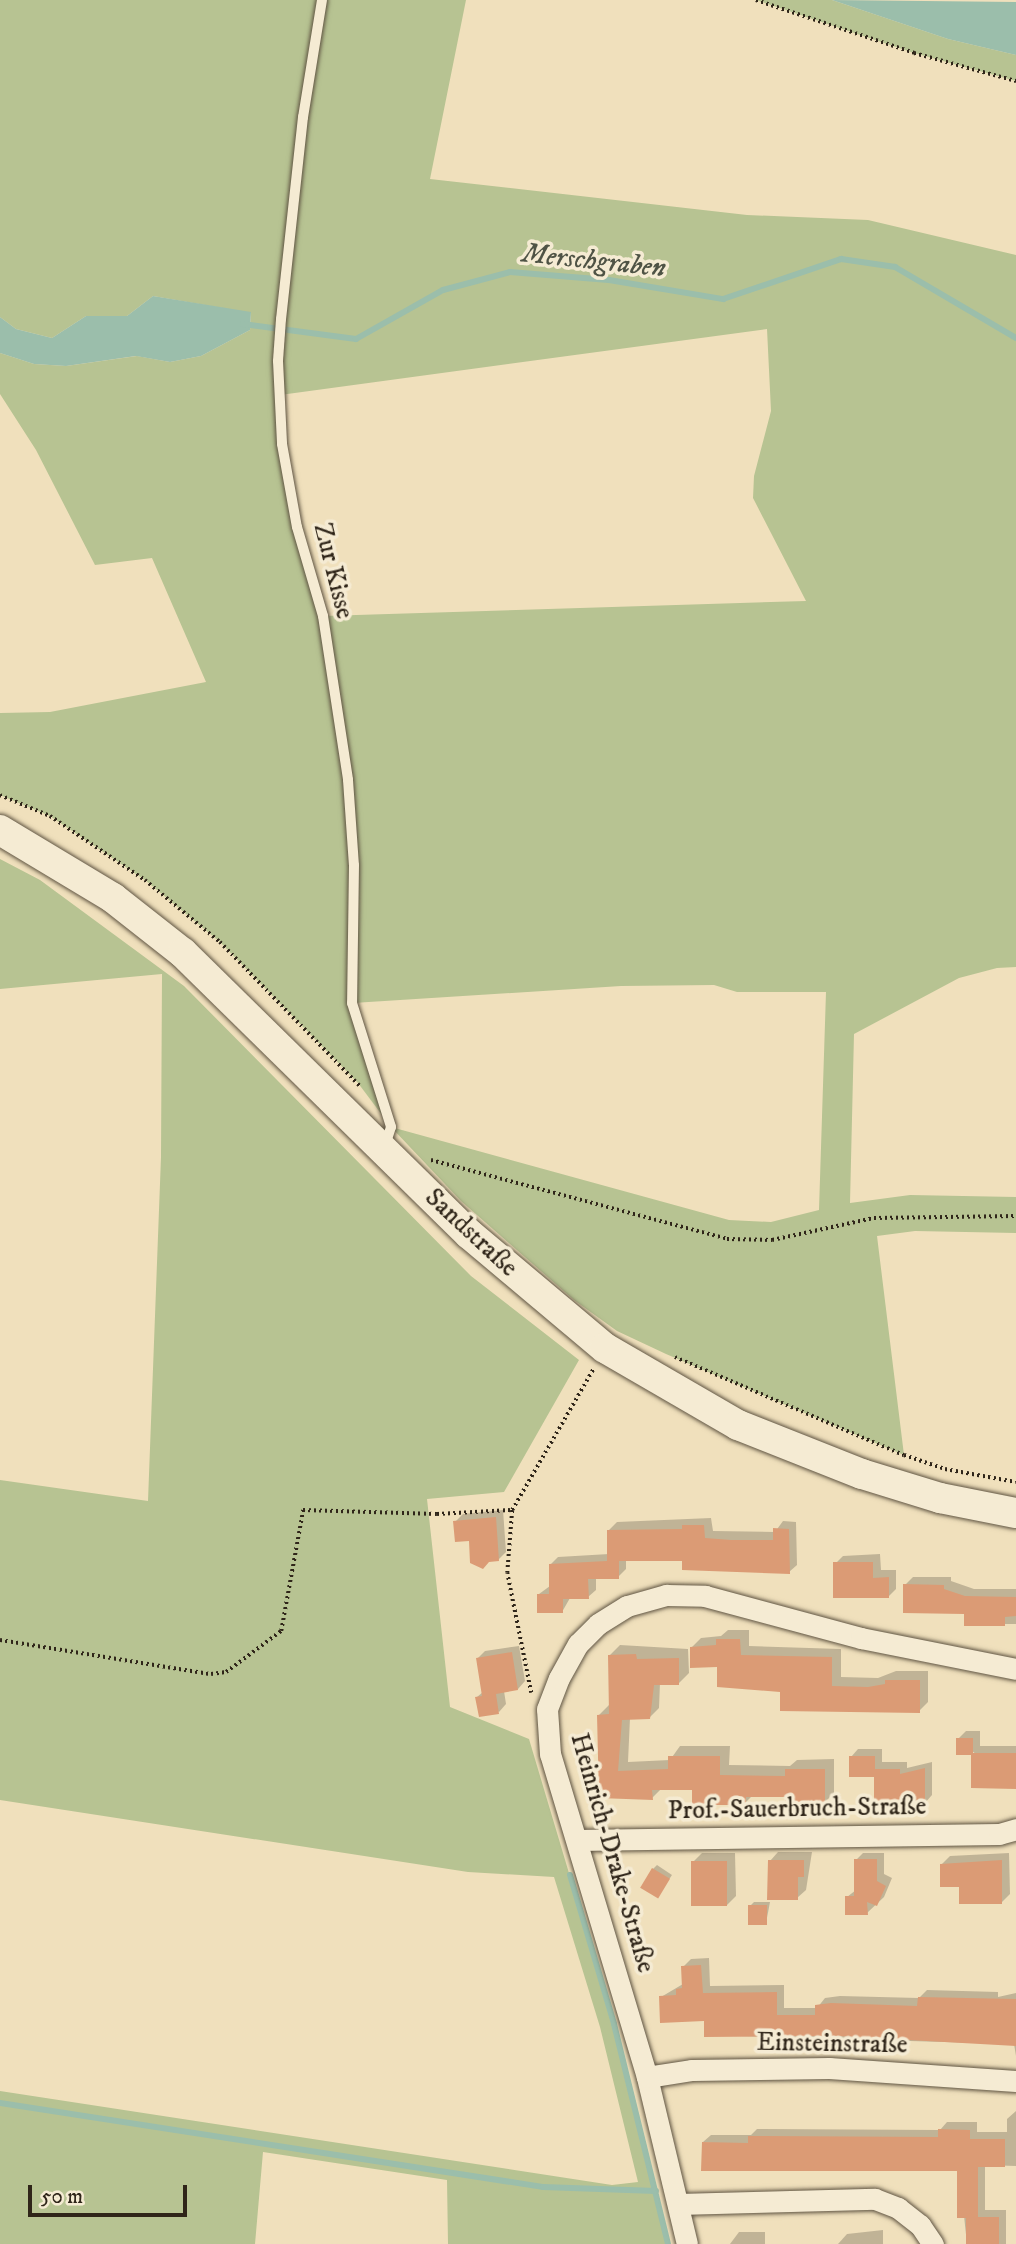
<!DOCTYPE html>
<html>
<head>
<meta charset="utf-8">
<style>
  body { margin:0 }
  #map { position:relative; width:1016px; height:2244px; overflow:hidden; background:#f0e0bc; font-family:"IM FELL DW Pica",serif }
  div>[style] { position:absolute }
  .green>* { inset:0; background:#b7c392 }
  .water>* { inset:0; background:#9bbeab }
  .shadow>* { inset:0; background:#0003 }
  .stream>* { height:6px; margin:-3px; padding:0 3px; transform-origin:3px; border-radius:3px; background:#9bbeab }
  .building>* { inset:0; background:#db9b75; transform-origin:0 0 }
  .path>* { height:3.5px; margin-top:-1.75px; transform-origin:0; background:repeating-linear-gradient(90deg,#2f2519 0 2px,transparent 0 5.5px) }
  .roads { filter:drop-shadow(0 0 2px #5f5442) drop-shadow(0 0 2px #5f5442) }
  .lane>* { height:10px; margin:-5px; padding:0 5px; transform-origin:5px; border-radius:5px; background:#f5ebd3 }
  .street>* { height:21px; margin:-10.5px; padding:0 10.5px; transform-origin:10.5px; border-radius:10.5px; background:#f5ebd3 }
  .secondary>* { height:30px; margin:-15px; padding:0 15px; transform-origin:15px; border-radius:15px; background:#f5ebd3 }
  span { translate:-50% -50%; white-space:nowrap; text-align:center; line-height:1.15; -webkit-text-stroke:7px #f5ebd3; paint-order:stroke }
  .street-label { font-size:26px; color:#2f2519 }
  .water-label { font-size:28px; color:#4f5345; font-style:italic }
  .scale { position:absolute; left:28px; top:2185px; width:159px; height:32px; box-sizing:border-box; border:4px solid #2f2519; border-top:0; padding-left:9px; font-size:21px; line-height:24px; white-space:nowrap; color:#2f2519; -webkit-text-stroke:5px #f5ebd3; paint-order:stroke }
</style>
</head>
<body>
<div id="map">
  <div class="green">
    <div style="clip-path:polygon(evenodd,0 0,466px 0,430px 179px,747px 215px,868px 220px,1016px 255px,1016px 967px,997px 968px,959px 978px,854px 1034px,850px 1203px,910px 1195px,1016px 1197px,1016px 1233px,915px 1231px,877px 1236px,904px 1455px,666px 1354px,617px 1331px,574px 1300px,461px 1201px,391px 1127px,358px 1083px,220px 942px,145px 880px,50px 816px,0 795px,0 713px,50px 712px,206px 682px,152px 558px,95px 565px,36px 450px,0 394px,0 353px,34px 364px,66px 366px,137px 356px,170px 362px,201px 356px,250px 330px,251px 313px,153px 296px,127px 316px,86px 316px,52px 338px,16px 329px,0 317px,0 0,767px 329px,771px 411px,754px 476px,753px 498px,806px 601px,324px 616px,282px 444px,280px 395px,767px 329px,0 0,714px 985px,737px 992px,826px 992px,819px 1210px,771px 1222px,729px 1220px,391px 1127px,353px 1003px,621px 986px,714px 985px)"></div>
    <div style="clip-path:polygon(756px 0,832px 0,948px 39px,1016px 55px,1016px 81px,914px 53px)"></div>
    <div style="clip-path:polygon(0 859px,40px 880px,184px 986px,471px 1276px,579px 1360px,504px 1492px,427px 1499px,450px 1707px,529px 1739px,614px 2024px,668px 2244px,448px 2244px,447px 2180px,263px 2152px,255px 2244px,0 2244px,0 2091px,612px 2185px,638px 2182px,600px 2027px,554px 1877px,468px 1872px,0 1800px,0 1480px,148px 1501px,161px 1157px,162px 974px,0 989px)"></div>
  </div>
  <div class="water">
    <div style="clip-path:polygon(832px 0,1016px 2px,1016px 55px,948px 39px)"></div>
    <div style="clip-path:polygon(153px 296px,251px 312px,250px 330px,201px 356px,170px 362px,136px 356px,66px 366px,34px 364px,0 353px,0 317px,16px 329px,52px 338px,86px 316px,127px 316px)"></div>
  </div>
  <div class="shadow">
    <div style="clip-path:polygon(503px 1510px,506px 1552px,498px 1560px,455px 1522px,463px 1514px)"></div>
    <div style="clip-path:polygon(711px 1518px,713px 1531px,775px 1532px,783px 1521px,796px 1522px,797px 1565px,789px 1572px,684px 1559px,626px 1560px,626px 1569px,618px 1577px,596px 1577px,596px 1590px,588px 1597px,570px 1598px,562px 1612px,539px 1594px,550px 1586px,550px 1565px,558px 1557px,609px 1554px,609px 1530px,617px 1522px)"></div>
    <div style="clip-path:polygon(880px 1554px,881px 1570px,896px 1570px,896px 1589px,888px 1597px,835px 1564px,843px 1556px)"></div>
    <div style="clip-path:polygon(913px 1577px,951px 1577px,951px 1581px,974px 1589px,1016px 1589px,1016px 1624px,966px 1624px,966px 1612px,905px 1585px)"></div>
    <div style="clip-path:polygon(728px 1630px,749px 1630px,749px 1646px,841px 1649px,841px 1677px,878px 1678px,896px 1671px,928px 1671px,928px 1702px,919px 1711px,782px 1690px,718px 1665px,692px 1647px,701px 1638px,721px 1636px)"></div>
    <div style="clip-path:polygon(620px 1645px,688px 1649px,689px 1673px,679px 1683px,660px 1683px,659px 1708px,649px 1718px,630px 1718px,628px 1762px,670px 1760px,680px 1746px,730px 1746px,729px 1765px,790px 1766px,797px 1760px,834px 1759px,834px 1793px,824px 1803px,787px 1795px,753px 1795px,745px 1803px,694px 1788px,662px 1788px,652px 1798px,600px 1796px,599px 1715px,609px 1705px,610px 1655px)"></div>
    <div style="clip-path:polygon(519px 1646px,525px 1681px,518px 1689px,504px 1691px,506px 1704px,499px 1712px,477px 1697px,483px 1692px,477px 1659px,485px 1651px)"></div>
    <div style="clip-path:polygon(966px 1731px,980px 1731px,980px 1746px,1016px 1746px,1016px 1788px,958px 1739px)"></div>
    <div style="clip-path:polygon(858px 1749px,882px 1749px,882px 1762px,907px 1762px,907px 1768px,932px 1762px,932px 1795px,925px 1803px,876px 1775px,851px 1757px)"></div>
    <div style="clip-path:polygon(778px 1852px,812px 1852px,806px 1890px,797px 1898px,770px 1861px)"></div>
    <div style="clip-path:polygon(702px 1853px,735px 1853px,736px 1896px,727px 1905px,693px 1862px)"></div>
    <div style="clip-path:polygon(863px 1853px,884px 1853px,884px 1874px,892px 1878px,884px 1897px,867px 1913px,847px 1897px,856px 1890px,856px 1860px)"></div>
    <div style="clip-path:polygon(1009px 1853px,1010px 1894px,1002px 1902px,960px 1885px,942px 1864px,950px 1856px)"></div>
    <div style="clip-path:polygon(657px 1865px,672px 1875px,658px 1896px,653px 1869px)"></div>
    <div style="clip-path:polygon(754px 1902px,770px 1902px,766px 1923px,750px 1906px)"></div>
    <div style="clip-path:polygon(709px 1958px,710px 1986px,784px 1985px,784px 2008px,817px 2008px,825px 1998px,840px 1996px,919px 1998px,927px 1990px,998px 1992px,998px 1997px,1016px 1993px,1016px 2056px,1014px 2044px,706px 2035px,706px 2020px,661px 1997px,683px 1984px,683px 1967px,691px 1959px)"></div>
    <div style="clip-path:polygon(1016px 2111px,1016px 2166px,985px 2165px,985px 2210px,1006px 2210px,1006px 2244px,967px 2244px,959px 2169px,703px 2142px,711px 2135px,751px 2135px,757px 2129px,940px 2130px,947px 2122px,977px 2122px,977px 2132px,1007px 2132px,1007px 2119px)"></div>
    <div style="clip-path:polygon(883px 2230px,883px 2244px,838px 2244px,847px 2234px)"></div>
    <div style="clip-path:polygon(739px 2232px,765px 2232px,765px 2244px,730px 2244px)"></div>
  </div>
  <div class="stream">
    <div style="left:243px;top:324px;width:114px;rotate:7.6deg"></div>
    <div style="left:356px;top:339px;width:100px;rotate:-29.4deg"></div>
    <div style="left:443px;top:290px;width:69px;rotate:-15deg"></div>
    <div style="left:510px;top:272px;width:99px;rotate:4.6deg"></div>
    <div style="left:609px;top:280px;width:116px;rotate:9.5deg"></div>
    <div style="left:723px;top:299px;width:125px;rotate:-18.7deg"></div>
    <div style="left:841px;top:259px;width:55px;rotate:8.4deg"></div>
    <div style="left:895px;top:267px;width:140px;rotate:30.4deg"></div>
    <div style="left:570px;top:1875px;width:155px;rotate:73.5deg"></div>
    <div style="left:614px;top:2024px;width:227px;rotate:76.2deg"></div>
    <div style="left:0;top:2103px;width:549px;rotate:8.79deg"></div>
    <div style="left:543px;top:2187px;width:113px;rotate:2deg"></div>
  </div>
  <div class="building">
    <div style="clip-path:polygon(496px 1517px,499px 1561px,489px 1562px,483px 1569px,470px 1563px,469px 1541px,455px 1542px,453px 1521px)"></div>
    <div style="clip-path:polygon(682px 1525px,704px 1525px,705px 1538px,731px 1540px,773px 1540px,773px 1528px,789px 1529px,790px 1574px,682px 1570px,682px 1561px,619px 1561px,619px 1579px,588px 1579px,589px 1599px,563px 1599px,563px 1613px,537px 1613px,537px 1594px,549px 1594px,549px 1564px,607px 1561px,607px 1530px,682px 1529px)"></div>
    <div style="clip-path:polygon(833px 1562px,873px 1562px,873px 1578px,889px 1577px,889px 1598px,833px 1598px)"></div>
    <div style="clip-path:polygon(903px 1584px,944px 1585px,944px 1589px,965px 1596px,1016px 1597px,1016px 1616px,1005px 1617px,1005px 1626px,964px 1626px,964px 1614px,903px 1613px)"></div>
    <div style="clip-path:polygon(716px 1639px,740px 1639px,741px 1655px,832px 1657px,832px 1686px,868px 1687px,885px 1684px,885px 1680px,920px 1680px,920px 1713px,780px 1711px,780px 1692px,717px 1687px,717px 1667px,690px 1668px,690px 1647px,716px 1645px)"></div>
    <div style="clip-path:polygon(512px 1652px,518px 1690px,496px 1694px,499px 1714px,479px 1717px,475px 1697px,482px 1696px,476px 1658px)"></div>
    <div style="clip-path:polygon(636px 1654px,637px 1659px,679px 1658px,679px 1685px,654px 1685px,650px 1719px,622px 1720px,618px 1771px,668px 1769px,668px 1756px,720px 1756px,720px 1775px,785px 1776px,785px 1769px,825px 1769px,825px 1805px,785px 1805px,785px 1797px,746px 1797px,746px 1805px,692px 1805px,692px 1790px,652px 1790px,653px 1800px,599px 1798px,597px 1715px,609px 1714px,608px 1655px)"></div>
    <div style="clip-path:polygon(956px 1738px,973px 1738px,973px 1753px,1016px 1753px,1016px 1789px,971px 1788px,971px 1755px,956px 1755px)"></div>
    <div style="clip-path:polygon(849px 1756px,875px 1756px,875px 1769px,900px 1769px,900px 1774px,925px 1768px,925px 1805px,874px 1805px,874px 1777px,849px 1777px)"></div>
    <div style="clip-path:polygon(854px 1859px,877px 1859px,877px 1881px,886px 1886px,877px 1906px,867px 1902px,868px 1915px,845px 1915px,845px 1896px,854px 1896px)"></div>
    <div style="clip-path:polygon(768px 1860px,804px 1860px,804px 1877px,798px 1877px,798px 1900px,767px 1900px)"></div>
    <div style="clip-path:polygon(1002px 1860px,1002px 1904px,959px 1904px,959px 1887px,940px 1887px,940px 1864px)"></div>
    <div style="left:691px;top:1861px;width:36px;height:45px"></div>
    <div style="left:652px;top:1868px;width:21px;height:23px;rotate:31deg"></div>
    <div style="left:767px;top:1905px;width:20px;height:19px;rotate:90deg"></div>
    <div style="clip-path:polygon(701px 1965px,703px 1993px,777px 1992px,777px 2015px,815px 2015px,815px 2005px,831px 2003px,917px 2006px,918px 1997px,1016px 1999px,1016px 2046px,837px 2036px,704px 2037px,704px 2021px,660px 2023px,659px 1996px,676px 1995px,676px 1989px,682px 1988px,681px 1966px)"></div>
    <div style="clip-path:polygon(938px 2129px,970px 2130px,970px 2139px,1005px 2139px,1005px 2167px,978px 2167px,978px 2217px,999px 2217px,999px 2244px,966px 2244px,966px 2218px,957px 2218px,957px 2171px,701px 2171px,702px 2142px,748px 2143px,748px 2136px,938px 2137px)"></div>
  </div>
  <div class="path">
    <div style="left:756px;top:0;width:167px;rotate:18.5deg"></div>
    <div style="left:914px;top:53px;width:106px;rotate:15.4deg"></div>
    <div style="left:0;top:795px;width:54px;rotate:22.8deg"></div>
    <div style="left:50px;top:816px;width:115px;rotate:34deg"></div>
    <div style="left:145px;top:880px;width:97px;rotate:39.6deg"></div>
    <div style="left:220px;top:942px;width:201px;rotate:45.8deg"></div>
    <div style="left:431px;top:1160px;width:306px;rotate:14.9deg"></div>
    <div style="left:727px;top:1239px;width:45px;rotate:1.3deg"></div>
    <div style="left:772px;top:1240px;width:104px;rotate:-12.2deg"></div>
    <div style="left:874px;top:1218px;width:142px;rotate:-0.8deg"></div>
    <div style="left:675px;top:1357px;width:249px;rotate:23.2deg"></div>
    <div style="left:904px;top:1455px;width:43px;rotate:18.9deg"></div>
    <div style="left:945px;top:1469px;width:72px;rotate:10.4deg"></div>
    <div style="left:0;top:1640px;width:214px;rotate:9.2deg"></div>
    <div style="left:211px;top:1674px;width:15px;rotate:-8deg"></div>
    <div style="left:226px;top:1672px;width:69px;rotate:-36.7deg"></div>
    <div style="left:281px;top:1631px;width:123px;rotate:-79.7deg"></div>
    <div style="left:303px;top:1510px;width:134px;rotate:1.7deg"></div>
    <div style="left:437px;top:1514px;width:75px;rotate:-3.1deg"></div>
    <div style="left:531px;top:1693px;width:122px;rotate:-101.3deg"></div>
    <div style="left:507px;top:1573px;width:63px;rotate:-85.5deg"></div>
    <div style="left:512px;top:1510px;width:164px;rotate:-60deg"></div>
  </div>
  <div class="roads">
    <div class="lane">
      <div style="left:322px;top:0;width:119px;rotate:99.2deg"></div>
      <div style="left:303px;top:117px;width:203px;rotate:96.2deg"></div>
      <div style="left:281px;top:319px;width:42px;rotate:94.1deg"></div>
      <div style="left:278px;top:361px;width:83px;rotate:87.2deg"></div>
      <div style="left:282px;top:444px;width:84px;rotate:79.8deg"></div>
      <div style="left:297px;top:527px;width:93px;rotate:73.7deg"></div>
      <div style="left:323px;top:616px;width:166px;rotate:81.3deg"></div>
      <div style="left:348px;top:780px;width:85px;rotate:86deg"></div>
      <div style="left:354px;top:865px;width:138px;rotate:90.8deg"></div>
      <div style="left:352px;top:1003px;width:130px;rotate:72.5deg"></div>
      <div style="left:391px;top:1127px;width:20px;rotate:108deg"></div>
    </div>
    <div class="street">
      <div style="left:577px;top:1840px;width:422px;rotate:-0.8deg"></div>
      <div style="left:999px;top:1834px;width:18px;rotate:-16deg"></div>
      <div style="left:647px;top:2077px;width:46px;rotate:-8.8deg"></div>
      <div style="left:692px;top:2070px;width:137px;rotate:-0.8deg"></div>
      <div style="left:829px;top:2068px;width:187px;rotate:4deg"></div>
      <div style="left:678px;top:2204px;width:197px;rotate:-1.5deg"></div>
      <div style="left:875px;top:2199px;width:25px;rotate:21deg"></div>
      <div style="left:898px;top:2208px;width:28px;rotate:38deg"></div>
      <div style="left:920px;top:2225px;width:23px;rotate:56deg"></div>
      <div style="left:687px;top:2244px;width:172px;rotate:-103.5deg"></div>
      <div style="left:647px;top:2077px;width:337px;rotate:-106.7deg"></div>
      <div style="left:550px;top:1754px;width:45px;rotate:-93.8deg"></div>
      <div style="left:547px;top:1709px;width:33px;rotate:-69deg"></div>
      <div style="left:559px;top:1678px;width:39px;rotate:-61deg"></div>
      <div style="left:578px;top:1644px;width:28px;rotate:-45deg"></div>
      <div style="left:598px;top:1624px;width:34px;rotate:-32deg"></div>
      <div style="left:627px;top:1606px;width:41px;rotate:-15.8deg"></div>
      <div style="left:666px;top:1595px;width:39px;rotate:1deg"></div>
      <div style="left:705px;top:1596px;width:162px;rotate:15.1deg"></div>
      <div style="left:861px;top:1638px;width:158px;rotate:11.3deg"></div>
    </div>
    <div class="secondary">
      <div style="left:0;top:830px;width:132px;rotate:31deg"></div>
      <div style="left:113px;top:898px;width:89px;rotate:38.2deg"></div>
      <div style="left:183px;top:953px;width:401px;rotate:44.5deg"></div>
      <div style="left:469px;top:1234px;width:177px;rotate:40deg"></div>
      <div style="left:605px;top:1348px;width:154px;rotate:30.1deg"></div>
      <div style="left:738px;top:1425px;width:133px;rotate:21.6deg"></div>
      <div style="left:862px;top:1474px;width:82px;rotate:17.1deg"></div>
      <div style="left:940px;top:1498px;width:77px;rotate:11.2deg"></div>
    </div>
  </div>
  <div class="street-label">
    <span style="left:333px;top:571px;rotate:76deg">Zur Kisse</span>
    <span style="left:471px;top:1233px;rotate:43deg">Sandstraße</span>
    <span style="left:797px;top:1809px;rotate:-1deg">Prof.-Sauerbruch-Straße</span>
    <span style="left:612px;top:1853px;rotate:74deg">Heinrich-Drake-Straße</span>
    <span style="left:832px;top:2044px;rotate:1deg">Einsteinstraße</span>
  </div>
  <div class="water-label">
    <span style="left:594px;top:261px;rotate:6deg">Merschgraben</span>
  </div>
  <div class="scale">50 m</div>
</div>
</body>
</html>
